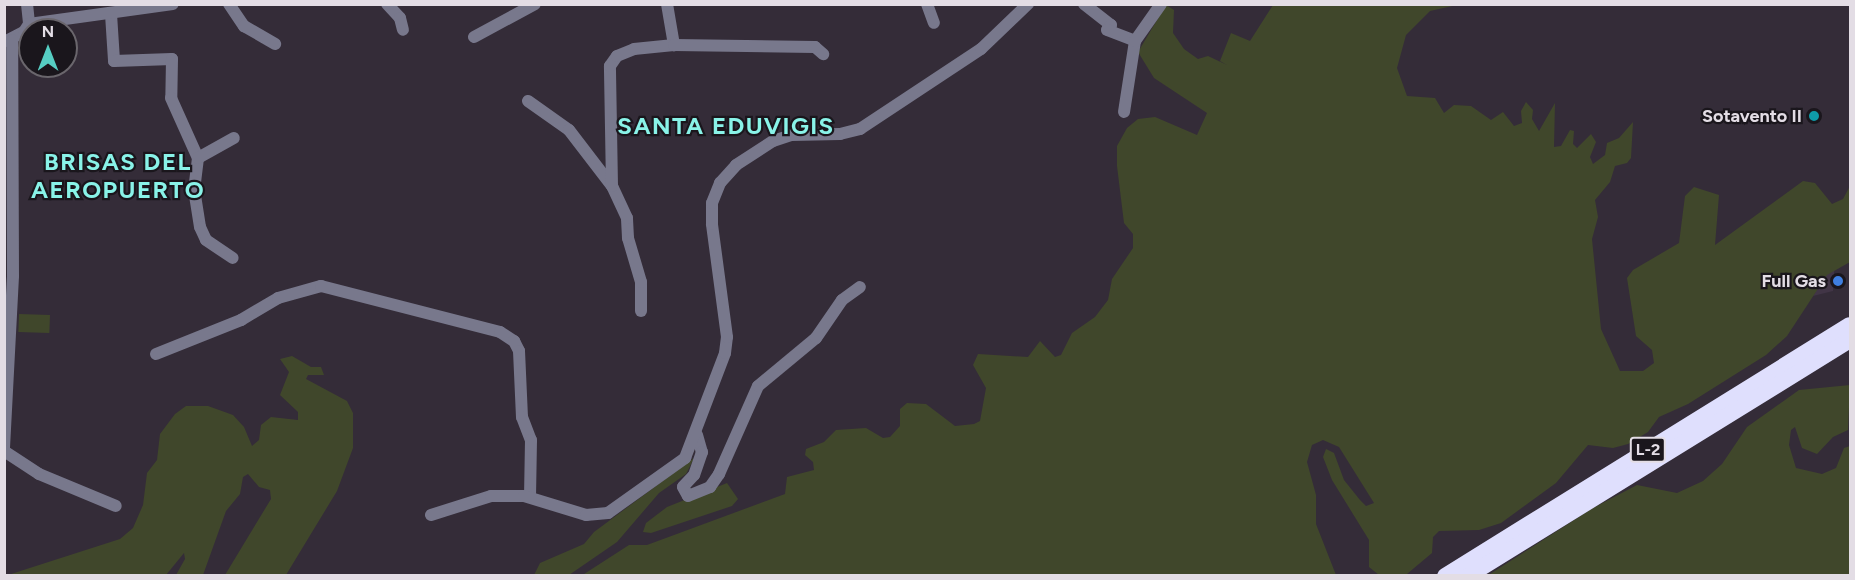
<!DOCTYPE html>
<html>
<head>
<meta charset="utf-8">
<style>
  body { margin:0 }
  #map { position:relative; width:1855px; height:580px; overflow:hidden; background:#342c38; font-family:Figtree,sans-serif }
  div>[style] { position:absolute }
  .built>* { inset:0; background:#413546 }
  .green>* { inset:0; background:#40472b; transform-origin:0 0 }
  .minor>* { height:12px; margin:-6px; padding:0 6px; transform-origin:6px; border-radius:6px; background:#78788c }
  .highway>* { height:16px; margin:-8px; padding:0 8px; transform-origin:8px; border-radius:8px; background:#dfdffd }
  .dots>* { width:16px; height:16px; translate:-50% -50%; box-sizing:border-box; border:3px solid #1a161c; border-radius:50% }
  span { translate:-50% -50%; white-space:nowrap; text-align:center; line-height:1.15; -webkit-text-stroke:4.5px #1a161c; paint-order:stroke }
  .shield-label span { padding:2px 4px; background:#1a161c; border:2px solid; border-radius:4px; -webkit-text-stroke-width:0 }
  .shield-label { font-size:16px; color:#e3dde5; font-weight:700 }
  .poi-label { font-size:18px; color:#e3dde5; font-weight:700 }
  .right { translate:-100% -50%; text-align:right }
  .district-label { font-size:24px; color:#89f3e8; font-weight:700; letter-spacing:1.5px }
  .frame { position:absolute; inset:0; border:6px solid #e3dde5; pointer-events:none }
  .north { position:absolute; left:18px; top:18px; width:60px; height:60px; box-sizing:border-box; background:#1a161c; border:2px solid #6a666c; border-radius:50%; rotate:0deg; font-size:16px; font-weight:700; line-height:24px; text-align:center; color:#e3dde5 }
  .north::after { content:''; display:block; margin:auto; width:21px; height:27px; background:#56cec3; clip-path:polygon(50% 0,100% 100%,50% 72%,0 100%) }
</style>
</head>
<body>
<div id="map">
  <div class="built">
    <div style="clip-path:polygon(1835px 258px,1833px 291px,1813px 296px)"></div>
  </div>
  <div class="green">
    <div style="clip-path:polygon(1166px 5px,1174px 10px,1173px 33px,1184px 49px,1198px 59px,1208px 56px,1227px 65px,1220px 61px,1231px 33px,1250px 41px,1273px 5px,1457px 5px,1430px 11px,1406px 35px,1397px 68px,1407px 96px,1435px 98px,1444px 113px,1454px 105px,1471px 106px,1491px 120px,1503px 112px,1514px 126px,1522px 123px,1521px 111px,1526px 102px,1533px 110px,1532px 119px,1539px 131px,1555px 103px,1554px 147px,1561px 146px,1570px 130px,1574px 131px,1573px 144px,1577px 148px,1591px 134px,1596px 142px,1590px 157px,1593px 164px,1605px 155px,1607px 143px,1619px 138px,1633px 122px,1631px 158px,1627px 163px,1615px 166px,1610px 182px,1595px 200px,1598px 217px,1592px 239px,1601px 329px,1620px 371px,1643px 371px,1654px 363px,1652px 350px,1636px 336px,1627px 278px,1633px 270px,1679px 243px,1685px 196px,1694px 187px,1719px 195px,1715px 245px,1803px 181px,1815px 183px,1832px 204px,1843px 199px,1850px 186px,1850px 262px,1827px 275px,1787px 336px,1766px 355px,1688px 404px,1659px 417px,1648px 432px,1628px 444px,1613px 448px,1588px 445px,1556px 483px,1501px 523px,1479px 530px,1439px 531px,1433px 537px,1432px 553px,1407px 574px,1379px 575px,1369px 567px,1369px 540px,1332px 480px,1323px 457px,1326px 449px,1334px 453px,1344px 480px,1360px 500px,1366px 506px,1374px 503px,1339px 447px,1323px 440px,1312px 445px,1307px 462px,1316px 495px,1316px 524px,1336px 575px,581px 576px,629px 545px,647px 545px,785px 494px,787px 477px,814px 470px,813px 462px,805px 455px,806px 449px,824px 442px,836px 430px,866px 428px,883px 438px,890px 437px,900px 426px,900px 409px,907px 403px,926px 404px,955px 426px,974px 424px,980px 421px,986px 388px,973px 365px,978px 354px,1028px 357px,1040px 341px,1055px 357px,1061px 355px,1072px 333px,1095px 317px,1108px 300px,1112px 279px,1133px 248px,1133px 234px,1124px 223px,1117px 166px,1117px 146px,1127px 128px,1138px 119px,1155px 117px,1197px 135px,1207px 113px,1154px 78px,1138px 52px)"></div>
    <div style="left:19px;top:314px;width:31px;height:18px;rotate:2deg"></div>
    <div style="clip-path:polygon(292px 356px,311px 367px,321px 367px,324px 375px,308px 375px,306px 379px,347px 401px,353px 413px,353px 448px,337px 491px,286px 575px,225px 575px,271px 499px,270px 490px,259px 487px,248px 474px,243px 477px,240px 494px,226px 511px,203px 575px,176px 575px,185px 559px,184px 553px,166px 575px,8px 575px,120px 539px,133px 528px,143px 505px,147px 473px,157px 460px,160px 434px,175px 414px,186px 406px,208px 406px,233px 415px,244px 427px,252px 446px,259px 440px,261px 425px,271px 417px,298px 420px,298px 412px,280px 395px,289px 372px,280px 359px)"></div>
    <div style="clip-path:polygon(1850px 385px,1848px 430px,1833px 437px,1817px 454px,1802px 448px,1795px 427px,1791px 430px,1789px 445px,1796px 468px,1822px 474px,1836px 468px,1844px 448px,1850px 446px,1850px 575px,1487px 576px,1593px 508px,1637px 485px,1677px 493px,1703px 481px,1722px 464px,1747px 427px,1799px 390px)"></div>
    <div style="clip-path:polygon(694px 458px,686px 474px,659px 493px,617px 542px,569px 575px,534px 575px,540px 563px,584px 544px,594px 532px)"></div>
    <div style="clip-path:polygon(727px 483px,738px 499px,732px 506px,651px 533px,643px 532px,646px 523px,667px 507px)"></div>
  </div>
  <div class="minor">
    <div style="left:27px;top:4px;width:20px;rotate:84deg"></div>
    <div style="left:229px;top:4px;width:27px;rotate:56deg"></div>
    <div style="left:244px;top:26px;width:36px;rotate:30deg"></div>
    <div style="left:387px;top:4px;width:19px;rotate:47deg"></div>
    <div style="left:400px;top:18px;width:12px;rotate:76deg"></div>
    <div style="left:667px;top:4px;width:42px;rotate:80.3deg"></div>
    <div style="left:927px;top:4px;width:20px;rotate:70deg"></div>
    <div style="left:1084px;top:4px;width:34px;rotate:38deg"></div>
    <div style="left:1111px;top:25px;width:6px;rotate:129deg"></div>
    <div style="left:1107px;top:30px;width:30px;rotate:21deg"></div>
    <div style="left:111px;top:14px;width:47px;rotate:86.3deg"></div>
    <div style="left:114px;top:61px;width:58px;rotate:-2deg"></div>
    <div style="left:172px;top:59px;width:39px;rotate:91deg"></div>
    <div style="left:171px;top:98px;width:66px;rotate:65.8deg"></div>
    <div style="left:198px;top:158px;width:31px;rotate:97deg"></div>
    <div style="left:194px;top:189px;width:38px;rotate:81deg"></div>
    <div style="left:200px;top:227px;width:14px;rotate:65deg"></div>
    <div style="left:206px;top:240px;width:32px;rotate:34deg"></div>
    <div style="left:474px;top:37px;width:69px;rotate:-28.4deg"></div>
    <div style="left:6px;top:41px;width:20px;rotate:-27deg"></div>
    <div style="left:24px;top:32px;width:9px;rotate:-58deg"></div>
    <div style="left:29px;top:24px;width:145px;rotate:-7.9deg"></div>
    <div style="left:528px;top:101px;width:50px;rotate:35.3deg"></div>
    <div style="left:569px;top:130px;width:71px;rotate:52.5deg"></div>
    <div style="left:1124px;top:112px;width:72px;rotate:-81.2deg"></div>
    <div style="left:1135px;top:41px;width:45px;rotate:-54.9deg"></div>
    <div style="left:198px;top:158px;width:41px;rotate:-29.1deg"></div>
    <div style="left:641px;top:311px;width:29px;rotate:-90deg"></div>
    <div style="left:641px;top:282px;width:46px;rotate:-106.5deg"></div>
    <div style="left:628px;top:238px;width:20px;rotate:-93deg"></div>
    <div style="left:627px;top:218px;width:35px;rotate:-115deg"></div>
    <div style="left:612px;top:186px;width:120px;rotate:-91deg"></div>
    <div style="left:610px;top:66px;width:12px;rotate:-55deg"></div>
    <div style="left:617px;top:56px;width:18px;rotate:-22deg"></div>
    <div style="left:634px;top:49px;width:40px;rotate:-5.7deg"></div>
    <div style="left:674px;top:45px;width:141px;rotate:0.8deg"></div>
    <div style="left:815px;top:47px;width:11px;rotate:41deg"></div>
    <div style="left:156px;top:354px;width:92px;rotate:-21.8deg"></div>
    <div style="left:241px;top:320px;width:43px;rotate:-30.7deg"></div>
    <div style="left:278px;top:298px;width:45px;rotate:-15.6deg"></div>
    <div style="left:321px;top:286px;width:185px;rotate:14.4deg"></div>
    <div style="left:500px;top:332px;width:17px;rotate:33deg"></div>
    <div style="left:514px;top:341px;width:11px;rotate:63deg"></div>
    <div style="left:519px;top:351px;width:66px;rotate:87.4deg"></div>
    <div style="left:522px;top:417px;width:25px;rotate:69deg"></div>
    <div style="left:531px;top:440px;width:57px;rotate:91deg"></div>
    <div style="left:697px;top:435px;width:18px;rotate:74deg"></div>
    <div style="left:702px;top:452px;width:24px;rotate:109deg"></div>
    <div style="left:694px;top:475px;width:16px;rotate:133deg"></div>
    <div style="left:683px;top:487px;width:10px;rotate:61deg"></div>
    <div style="left:688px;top:496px;width:24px;rotate:-22deg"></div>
    <div style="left:710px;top:487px;width:16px;rotate:-55deg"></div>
    <div style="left:719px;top:474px;width:96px;rotate:-66.1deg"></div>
    <div style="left:758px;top:386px;width:75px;rotate:-39.6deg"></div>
    <div style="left:816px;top:338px;width:46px;rotate:-55.6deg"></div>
    <div style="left:842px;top:300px;width:22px;rotate:-36deg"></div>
    <div style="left:4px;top:448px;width:172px;rotate:-87deg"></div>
    <div style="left:13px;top:276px;width:236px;rotate:-90.2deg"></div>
    <div style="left:4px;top:451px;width:42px;rotate:33.3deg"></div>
    <div style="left:39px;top:474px;width:83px;rotate:22.6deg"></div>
    <div style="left:431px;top:515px;width:63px;rotate:-17.6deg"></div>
    <div style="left:491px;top:496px;width:33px"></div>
    <div style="left:524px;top:496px;width:65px;rotate:17deg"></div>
    <div style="left:586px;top:515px;width:22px;rotate:-5deg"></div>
    <div style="left:608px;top:513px;width:95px;rotate:-35.5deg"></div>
    <div style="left:685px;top:458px;width:112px;rotate:-69.1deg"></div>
    <div style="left:725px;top:353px;width:16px;rotate:-83deg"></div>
    <div style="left:727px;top:337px;width:114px;rotate:-97.6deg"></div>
    <div style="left:712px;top:224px;width:21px;rotate:-90deg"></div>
    <div style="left:712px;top:203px;width:22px;rotate:-68deg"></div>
    <div style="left:720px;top:183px;width:24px;rotate:-48deg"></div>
    <div style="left:736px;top:165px;width:44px;rotate:-33deg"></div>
    <div style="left:773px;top:141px;width:19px;rotate:-18deg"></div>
    <div style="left:791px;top:135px;width:49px;rotate:-1.2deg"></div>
    <div style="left:840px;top:134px;width:21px;rotate:-14deg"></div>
    <div style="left:860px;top:129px;width:145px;rotate:-33.5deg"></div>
    <div style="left:981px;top:49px;width:65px;rotate:-43.8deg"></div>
  </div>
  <div class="highway">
    <div style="left:1445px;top:576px;width:476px;rotate:-31.8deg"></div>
    <div style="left:1468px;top:576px;width:449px;rotate:-31.7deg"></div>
  </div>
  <div class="dots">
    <div style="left:1814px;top:116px;background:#0f9aa8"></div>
    <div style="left:1838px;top:281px;background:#3f7fe0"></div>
  </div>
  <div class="shield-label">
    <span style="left:1648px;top:450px">L-2</span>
  </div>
  <div class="poi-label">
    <span class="right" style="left:1802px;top:116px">Sotavento II</span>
    <span class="right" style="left:1826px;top:281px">Full Gas</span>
  </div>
  <div class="district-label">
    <span style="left:726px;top:126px">SANTA EDUVIGIS</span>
    <span style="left:118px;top:176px">BRISAS DEL<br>AEROPUERTO</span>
  </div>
  <div class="frame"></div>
  <div class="north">N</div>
</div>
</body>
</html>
